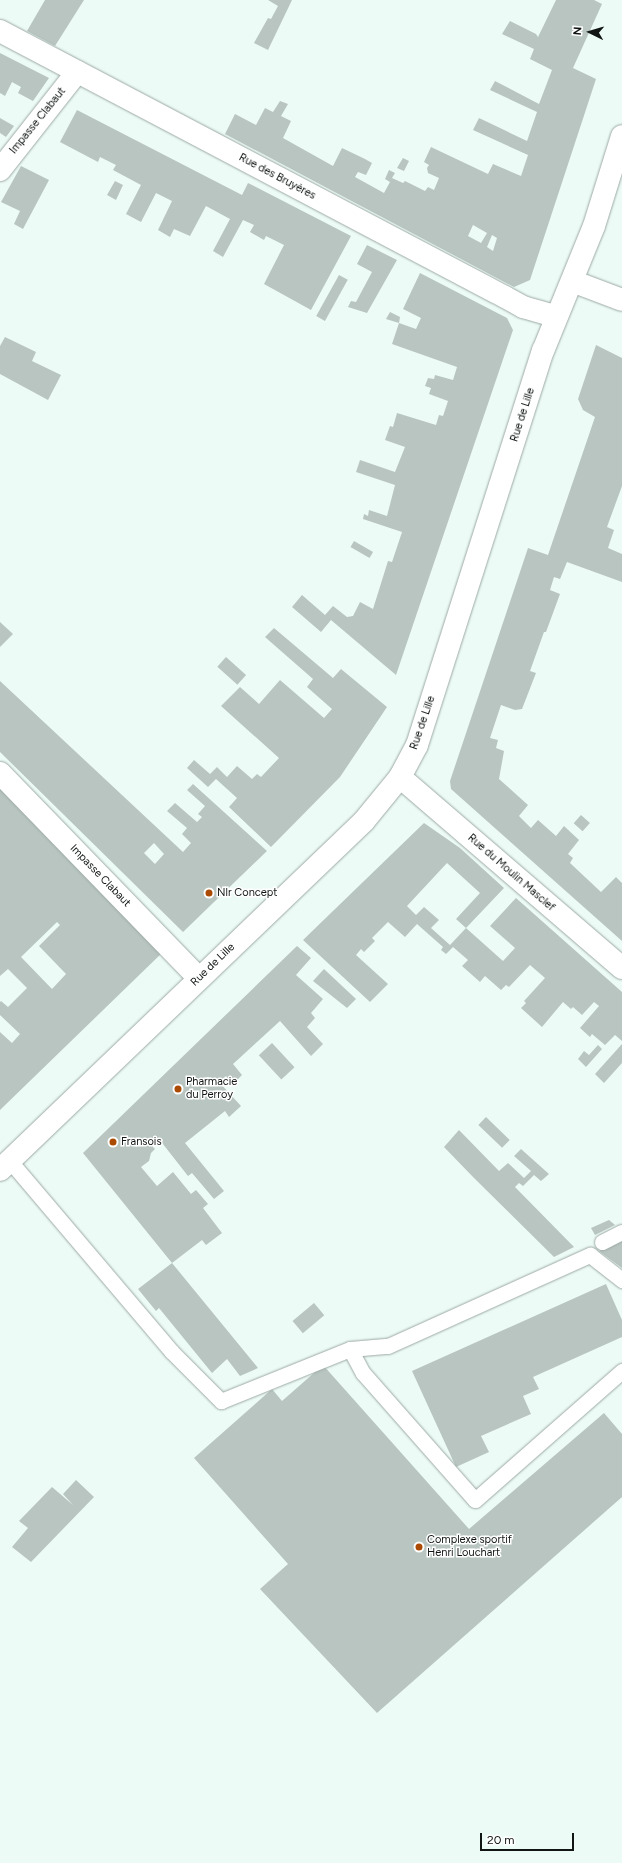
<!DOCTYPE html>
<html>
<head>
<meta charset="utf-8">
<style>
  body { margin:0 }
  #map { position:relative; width:622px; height:1863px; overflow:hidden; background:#edfbf6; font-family:Figtree,sans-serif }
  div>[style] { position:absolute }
  .building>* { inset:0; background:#b8c5c0; transform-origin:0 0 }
  .roads { filter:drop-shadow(0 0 1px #9ca9a4) drop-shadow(0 0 1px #9ca9a4) }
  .lane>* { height:15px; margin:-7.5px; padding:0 7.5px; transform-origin:7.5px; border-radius:7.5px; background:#fff }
  .street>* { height:22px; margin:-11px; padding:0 11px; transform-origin:11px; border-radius:11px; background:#fff }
  .secondary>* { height:22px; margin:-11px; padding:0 11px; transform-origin:11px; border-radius:11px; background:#fff }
  .dots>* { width:11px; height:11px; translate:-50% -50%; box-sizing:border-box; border:2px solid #fff; border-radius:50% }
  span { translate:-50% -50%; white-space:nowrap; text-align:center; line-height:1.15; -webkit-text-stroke:3px #fff; paint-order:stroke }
  .street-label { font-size:11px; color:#111614 }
  .poi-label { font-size:11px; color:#111614 }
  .left { translate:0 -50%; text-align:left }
  .north { position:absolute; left:570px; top:12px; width:40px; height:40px; -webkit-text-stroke:3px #fff; paint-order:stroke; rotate:275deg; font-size:11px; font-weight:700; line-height:16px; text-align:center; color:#111614 }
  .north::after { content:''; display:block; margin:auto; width:14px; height:18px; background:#111614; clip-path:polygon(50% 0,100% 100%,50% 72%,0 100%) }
  .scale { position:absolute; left:480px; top:1833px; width:94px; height:18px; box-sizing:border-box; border:2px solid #111614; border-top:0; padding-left:5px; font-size:12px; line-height:14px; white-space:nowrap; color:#111614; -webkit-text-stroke:3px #fff; paint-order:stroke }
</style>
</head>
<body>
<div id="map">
  <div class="building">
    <div style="clip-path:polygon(45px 0,84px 0,55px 46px,27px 31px)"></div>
    <div style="clip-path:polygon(268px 0,292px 0,268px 50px,254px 43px,268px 18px,271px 19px,278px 6px)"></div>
    <div style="clip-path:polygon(evenodd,556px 0,594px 0,602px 4px,573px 68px,596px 79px,530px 280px,514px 287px,225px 134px,235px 114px,256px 125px,265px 108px,273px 112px,280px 101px,288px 104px,281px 116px,291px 121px,283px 138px,333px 166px,342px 148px,365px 159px,372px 163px,366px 175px,358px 172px,355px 177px,384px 193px,390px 182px,385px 179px,389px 170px,395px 173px,392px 178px,403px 183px,405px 181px,425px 191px,428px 187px,434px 190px,439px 178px,428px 173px,427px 168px,429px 165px,424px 162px,431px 147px,488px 174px,493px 164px,521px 176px,528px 155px,473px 130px,479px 118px,527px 141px,537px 112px,490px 90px,495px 81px,539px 104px,552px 70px,530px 59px,534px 49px,502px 34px,510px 21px,536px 34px,538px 37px,556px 0,473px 225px,487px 233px,481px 243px,468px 236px,473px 225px,556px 0,492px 235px,497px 238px,493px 251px,487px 247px,492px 235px)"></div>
    <div style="clip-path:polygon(0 53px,49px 78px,33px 101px,18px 93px,21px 87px,12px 82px,5px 96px,0 93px)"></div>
    <div style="clip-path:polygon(77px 110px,242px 195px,248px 183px,351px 236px,311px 310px,264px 284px,284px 245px,266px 236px,264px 240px,250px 232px,254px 225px,243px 220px,223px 257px,213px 251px,230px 219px,206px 206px,190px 236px,174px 229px,170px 237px,158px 230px,172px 201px,156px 193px,141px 222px,126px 214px,141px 185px,113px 170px,116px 165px,100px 157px,98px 162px,60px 142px)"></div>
    <div style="clip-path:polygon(0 118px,14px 126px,6px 137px,0 133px)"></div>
    <div style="clip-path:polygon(403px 158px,409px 161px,404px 171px,397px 168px)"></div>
    <div style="clip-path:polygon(21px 166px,49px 180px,23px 229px,14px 224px,20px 211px,1px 202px)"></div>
    <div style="clip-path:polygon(115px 181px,123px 185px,116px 200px,107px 195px)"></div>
    <div style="clip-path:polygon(367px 245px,397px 260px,367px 313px,348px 307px,351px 301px,356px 302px,372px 272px,357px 264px)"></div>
    <div style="clip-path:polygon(420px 273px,507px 318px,513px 330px,396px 675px,331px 620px,321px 632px,292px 607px,302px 595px,325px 615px,333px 606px,347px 617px,353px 616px,360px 602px,373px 609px,388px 561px,392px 562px,402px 532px,363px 519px,364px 514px,368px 516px,369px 510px,387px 516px,395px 485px,356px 472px,360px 460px,395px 472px,405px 447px,385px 440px,390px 426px,393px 427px,397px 413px,436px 425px,439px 415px,443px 416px,448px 401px,429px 394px,431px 388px,425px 386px,428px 378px,434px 379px,435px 375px,453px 380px,457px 367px,392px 344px,399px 323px,416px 329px,421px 318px,403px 309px)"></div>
    <div style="left:339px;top:275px;width:10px;height:47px;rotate:29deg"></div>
    <div style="clip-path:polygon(390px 312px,400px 317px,399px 323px,386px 319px)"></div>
    <div style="clip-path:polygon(5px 337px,36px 352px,32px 361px,61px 375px,48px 400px,0 374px,0 346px)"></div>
    <div style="clip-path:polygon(596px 345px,622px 358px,622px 486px,607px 527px,614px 530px,608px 548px,622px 554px,622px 582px,567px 562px,560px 579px,554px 577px,550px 590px,560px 594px,546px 632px,544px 632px,530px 671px,536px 673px,522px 709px,515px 710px,501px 705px,490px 738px,498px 740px,496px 748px,504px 751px,499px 779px,528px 805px,519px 816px,531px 828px,538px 820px,556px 836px,564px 826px,579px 840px,568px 854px,573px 858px,570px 863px,601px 892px,616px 877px,622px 883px,622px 941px,451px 789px,450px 781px,528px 548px,548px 555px,595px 417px,583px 410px,578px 399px)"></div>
    <div style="left:354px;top:541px;width:22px;height:7px;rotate:30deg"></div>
    <div style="clip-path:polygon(0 622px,13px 634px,0 647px)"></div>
    <div style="clip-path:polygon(274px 628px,333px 678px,341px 669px,387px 707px,340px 777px,271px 847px,229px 807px,237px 798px,216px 779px,208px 787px,187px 768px,194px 760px,210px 774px,217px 767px,227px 777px,237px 766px,252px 779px,257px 774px,261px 777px,279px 758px,221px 706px,240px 687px,259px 704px,280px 680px,324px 718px,332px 709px,307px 687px,313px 679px,265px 637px)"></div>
    <div style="left:226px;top:657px;width:27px;height:13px;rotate:42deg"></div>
    <div style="clip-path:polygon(evenodd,0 681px,183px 852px,191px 843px,182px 834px,187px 828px,167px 811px,175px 803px,197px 822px,202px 817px,198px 814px,205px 806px,187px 790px,193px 784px,267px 851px,183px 932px,0 752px,0 681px,154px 843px,164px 854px,155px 864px,144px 853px,154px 843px)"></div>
    <div style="clip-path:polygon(evenodd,0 784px,164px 951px,0 1110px,0 1032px,12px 1043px,20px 1034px,0 1015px,0 1002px,1px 1001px,8px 1007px,27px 988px,8px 969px,0 976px,0 784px,57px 922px,60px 925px,39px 946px,66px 974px,52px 989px,21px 957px,57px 922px)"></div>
    <div style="left:581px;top:815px;width:12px;height:11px;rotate:42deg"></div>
    <div style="clip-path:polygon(424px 823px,460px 848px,504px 888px,466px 928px,456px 919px,480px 893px,447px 863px,407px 906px,416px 915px,424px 907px,439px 920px,431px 928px,450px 945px,466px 928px,503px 961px,515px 948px,490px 926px,516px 898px,622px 992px,622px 1041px,615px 1035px,605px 1045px,592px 1034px,590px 1037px,580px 1028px,599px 1006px,594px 1002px,582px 1015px,573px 1007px,571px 1009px,563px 1002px,542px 1027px,521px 1008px,526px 1003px,524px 1001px,545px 978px,530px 965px,509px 987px,506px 985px,501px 990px,485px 976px,480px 982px,462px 966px,468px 960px,453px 947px,446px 954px,441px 950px,443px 947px,417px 924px,405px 937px,388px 922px,372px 938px,375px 941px,364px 952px,361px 949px,356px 955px,388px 984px,370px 1002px,303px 940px)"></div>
    <div style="clip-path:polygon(297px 946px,311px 958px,296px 975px,323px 999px,311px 1013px,315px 1018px,307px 1027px,323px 1044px,311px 1056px,280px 1021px,233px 1064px,242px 1075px,232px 1085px,226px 1076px,219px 1082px,241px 1106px,229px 1117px,225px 1111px,185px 1143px,224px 1191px,214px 1199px,192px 1173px,188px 1176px,159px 1139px,151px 1145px,155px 1149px,151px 1153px,149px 1161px,141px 1167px,157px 1186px,173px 1172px,191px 1194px,196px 1190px,208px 1204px,203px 1208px,222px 1233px,206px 1245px,202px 1240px,172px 1263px,83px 1153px)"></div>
    <div style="clip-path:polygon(324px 969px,356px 999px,347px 1008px,313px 981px)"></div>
    <div style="left:272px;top:1043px;width:33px;height:18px;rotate:47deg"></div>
    <div style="clip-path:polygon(622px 1044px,622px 1063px,604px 1083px,595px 1074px)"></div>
    <div style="clip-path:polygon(598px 1045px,602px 1049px,586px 1067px,578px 1059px,584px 1051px,589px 1055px)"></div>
    <div style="left:486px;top:1117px;width:33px;height:11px;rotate:44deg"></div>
    <div style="clip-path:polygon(459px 1130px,499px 1171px,508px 1163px,524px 1178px,531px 1171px,514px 1156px,521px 1149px,549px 1174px,541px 1181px,534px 1175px,523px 1186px,519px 1183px,515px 1187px,574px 1247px,554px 1257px,474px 1178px,444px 1147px)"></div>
    <div style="clip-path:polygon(609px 1220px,615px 1225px,595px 1235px,591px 1228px)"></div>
    <div style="clip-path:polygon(622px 1240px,622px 1268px,599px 1251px)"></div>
    <div style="clip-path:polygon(172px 1263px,258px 1368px,240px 1376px,227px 1359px,212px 1373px,159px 1308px,156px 1311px,138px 1289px)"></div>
    <div style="clip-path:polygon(606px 1284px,622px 1320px,622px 1337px,533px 1377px,539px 1389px,523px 1396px,531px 1414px,481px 1436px,489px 1452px,456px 1467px,412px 1371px)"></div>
    <div style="left:314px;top:1303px;width:16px;height:28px;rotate:50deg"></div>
    <div style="clip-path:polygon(323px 1365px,469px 1529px,604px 1413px,622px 1434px,622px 1497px,377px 1713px,260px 1589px,288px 1564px,194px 1458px,272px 1389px,282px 1401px)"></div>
    <div style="clip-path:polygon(76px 1480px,94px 1497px,31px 1562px,12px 1547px,28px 1528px,19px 1521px,52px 1487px,73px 1505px,63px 1494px)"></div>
  </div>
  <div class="roads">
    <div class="lane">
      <div style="left:10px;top:1161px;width:249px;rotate:49.7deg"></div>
      <div style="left:171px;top:1351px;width:71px;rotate:45deg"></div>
      <div style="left:221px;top:1401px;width:139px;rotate:-22deg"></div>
      <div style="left:350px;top:1349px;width:38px;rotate:-5deg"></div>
      <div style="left:388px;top:1346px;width:222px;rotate:-24.3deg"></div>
      <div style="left:590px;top:1255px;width:41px;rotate:38deg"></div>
      <div style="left:602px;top:1242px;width:22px;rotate:-27deg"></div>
      <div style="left:350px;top:1349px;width:27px;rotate:62deg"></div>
      <div style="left:363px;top:1373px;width:169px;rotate:48.6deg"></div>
      <div style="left:475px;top:1500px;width:196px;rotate:-41.3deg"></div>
    </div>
    <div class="street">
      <div style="left:0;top:31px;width:571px;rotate:27.78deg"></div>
      <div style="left:505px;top:297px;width:21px;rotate:29deg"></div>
      <div style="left:523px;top:307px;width:35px;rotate:16deg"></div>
      <div style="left:0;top:170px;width:125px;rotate:-51.8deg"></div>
      <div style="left:572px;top:281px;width:53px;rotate:20.8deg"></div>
      <div style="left:0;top:773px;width:286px;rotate:45.9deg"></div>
      <div style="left:400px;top:777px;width:293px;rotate:40.7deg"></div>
    </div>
    <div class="secondary">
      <div style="left:0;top:1170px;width:504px;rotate:-43.79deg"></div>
      <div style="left:364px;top:821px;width:57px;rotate:-50.7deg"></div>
      <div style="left:400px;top:777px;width:36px;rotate:-62deg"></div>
      <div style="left:417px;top:745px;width:414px;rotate:-72.3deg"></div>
      <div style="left:543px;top:351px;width:135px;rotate:-67.8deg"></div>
      <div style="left:594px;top:226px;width:94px;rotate:-72.7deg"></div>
    </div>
  </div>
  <div class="dots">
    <div style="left:209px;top:893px;background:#aa4a03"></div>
    <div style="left:178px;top:1089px;background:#aa4a03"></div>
    <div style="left:113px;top:1142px;background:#aa4a03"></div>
    <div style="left:419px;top:1547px;background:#aa4a03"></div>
  </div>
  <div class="street-label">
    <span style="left:38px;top:121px;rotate:-51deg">Impasse Clabaut</span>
    <span style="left:277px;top:177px;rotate:28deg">Rue des Bruyères</span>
    <span style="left:523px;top:415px;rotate:-72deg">Rue de Lille</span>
    <span style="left:423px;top:723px;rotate:-71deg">Rue de Lille</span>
    <span style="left:511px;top:873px;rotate:41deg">Rue du Moulin Masclef</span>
    <span style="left:100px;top:876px;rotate:46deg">Impasse Clabaut</span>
    <span style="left:213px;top:965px;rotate:-44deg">Rue de Lille</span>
  </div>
  <div class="poi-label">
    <span class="left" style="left:217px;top:893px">Nlr Concept</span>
    <span class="left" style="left:186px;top:1089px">Pharmacie<br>du Perroy</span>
    <span class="left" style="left:121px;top:1142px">Fransois</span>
    <span class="left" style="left:427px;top:1547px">Complexe sportif<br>Henri Louchart</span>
  </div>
  <div class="north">N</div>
  <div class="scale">20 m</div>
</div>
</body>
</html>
